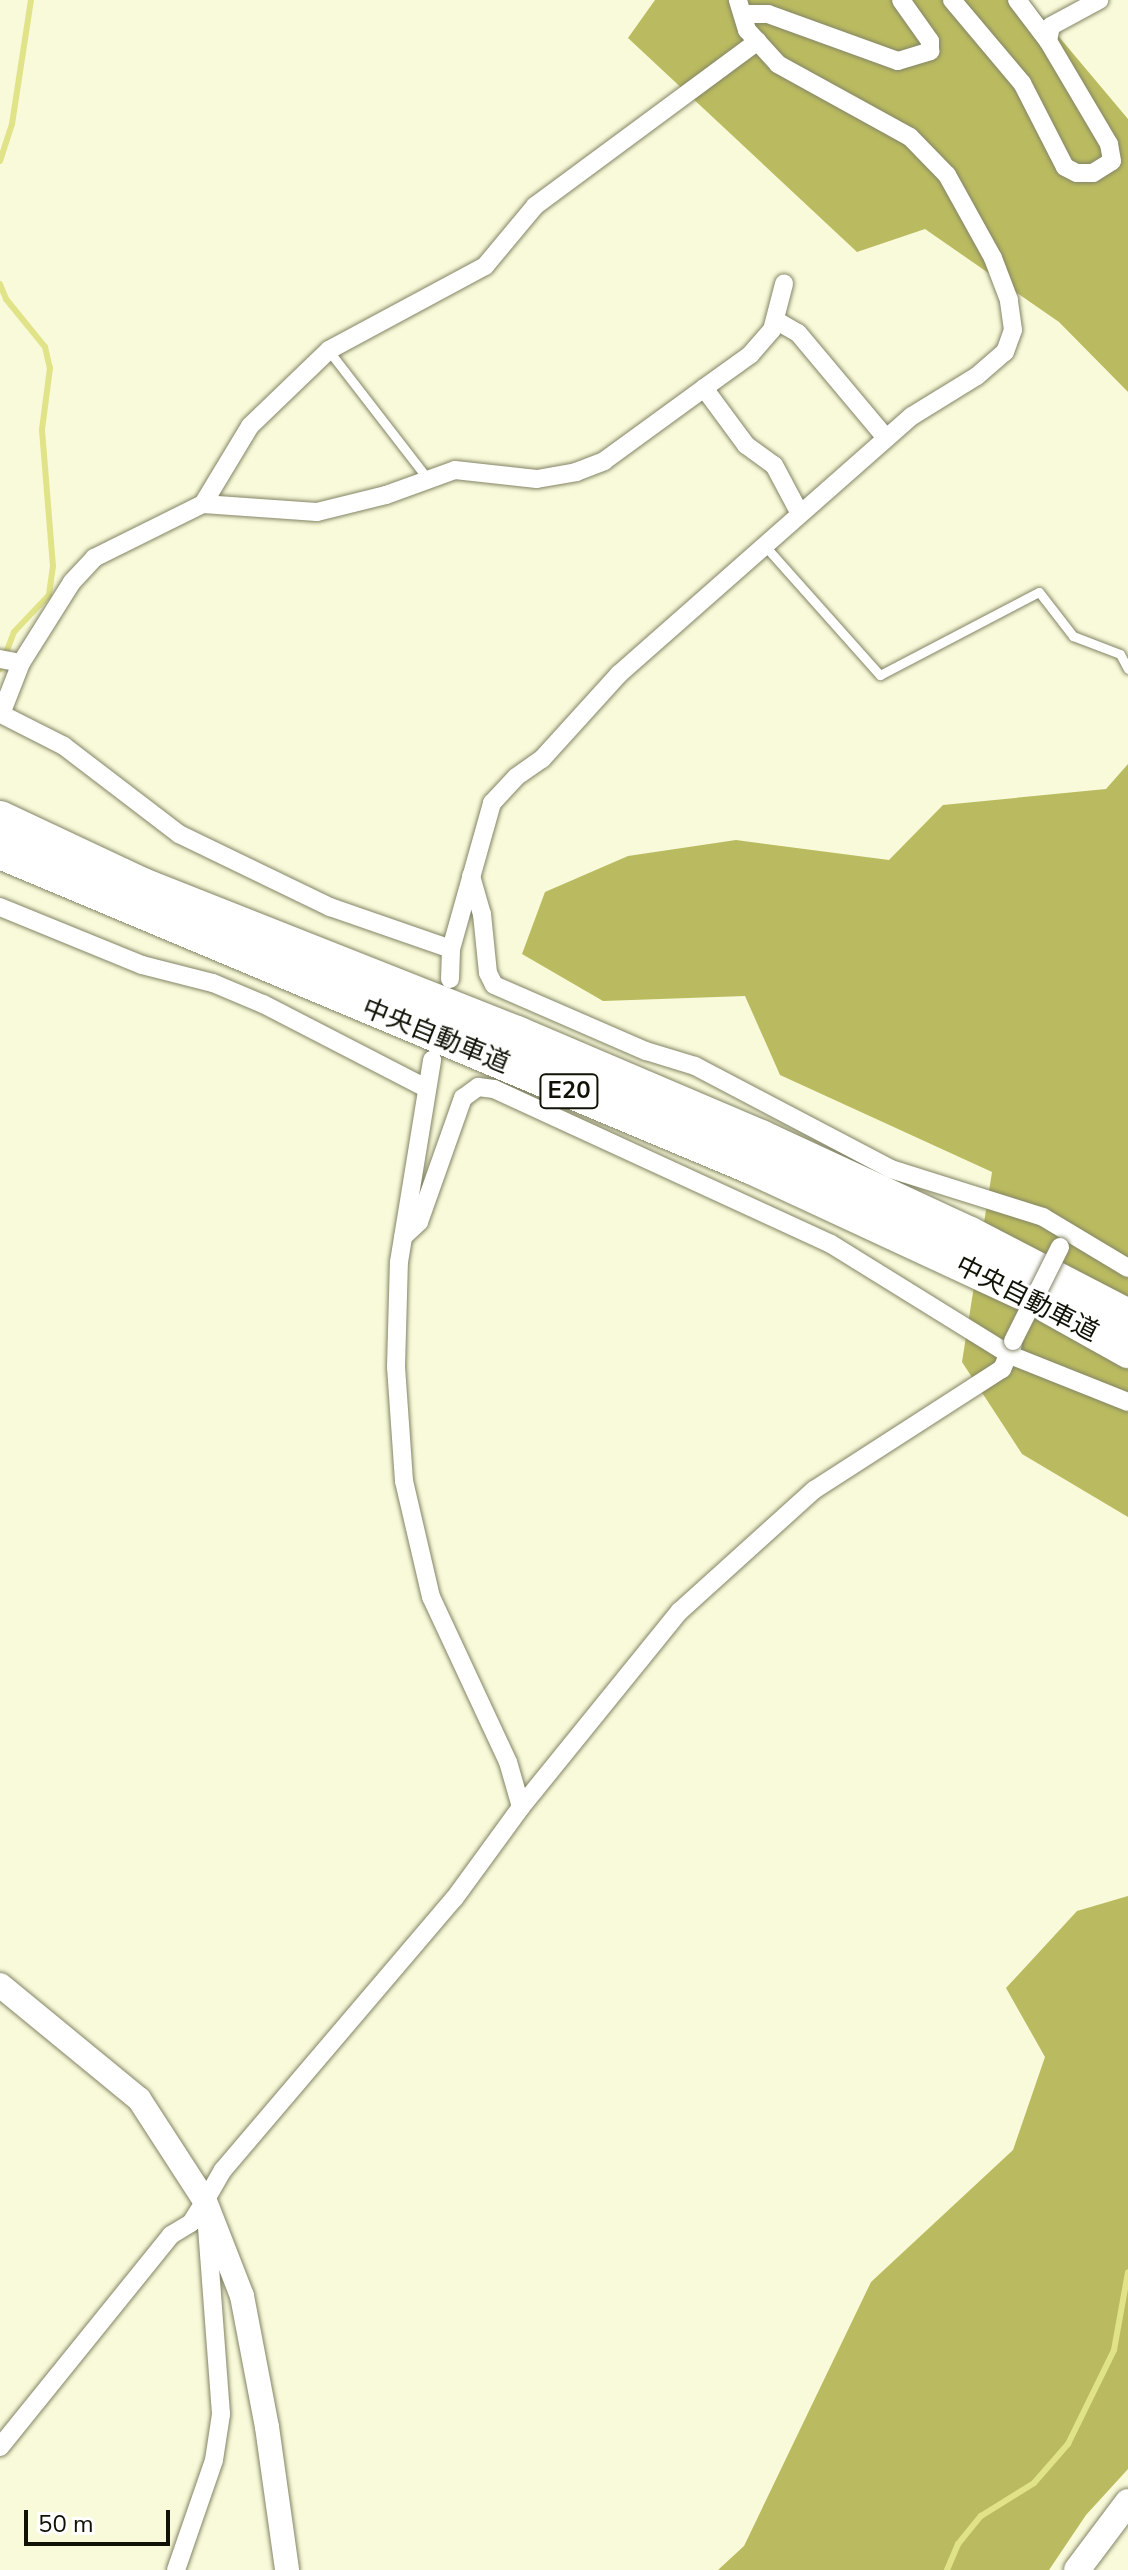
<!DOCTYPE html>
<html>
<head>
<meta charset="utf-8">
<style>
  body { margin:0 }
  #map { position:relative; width:1128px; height:2570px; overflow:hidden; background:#f9fad9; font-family:"Nunito Sans","Noto Sans JP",sans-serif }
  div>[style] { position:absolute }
  .forest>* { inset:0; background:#babb60 }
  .stream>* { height:6px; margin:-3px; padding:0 3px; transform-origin:3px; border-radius:3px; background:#e1e388 }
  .roads { filter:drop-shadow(0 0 2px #838466) drop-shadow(0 0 2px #838466) }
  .service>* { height:9px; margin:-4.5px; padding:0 4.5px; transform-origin:4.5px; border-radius:4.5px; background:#fff }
  .minor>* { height:18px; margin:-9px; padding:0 9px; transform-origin:9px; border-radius:9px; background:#fff }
  .tertiary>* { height:24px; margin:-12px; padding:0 12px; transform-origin:12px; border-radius:12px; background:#fff }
  .secondary>* { height:26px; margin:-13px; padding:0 13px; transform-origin:13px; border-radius:13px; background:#fff }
  .motorway>* { height:34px; margin:-17px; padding:0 17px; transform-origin:17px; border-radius:17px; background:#fff }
  .bridges { filter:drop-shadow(0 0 2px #838466) drop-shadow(0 0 2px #838466) }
  .minor-bridge>* { height:18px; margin:-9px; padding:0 9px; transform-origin:9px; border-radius:9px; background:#fff }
  span { translate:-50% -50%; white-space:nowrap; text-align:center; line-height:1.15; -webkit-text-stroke:6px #fff; paint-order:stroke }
  .shield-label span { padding:2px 6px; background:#fff; border:2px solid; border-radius:6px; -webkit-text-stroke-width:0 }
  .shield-label { font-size:24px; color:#111206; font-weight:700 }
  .street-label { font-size:26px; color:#111206 }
  .scale { position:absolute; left:24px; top:2510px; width:146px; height:36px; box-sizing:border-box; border:4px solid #111206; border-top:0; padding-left:10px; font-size:24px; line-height:28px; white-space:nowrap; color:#111206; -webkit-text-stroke:6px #fff; paint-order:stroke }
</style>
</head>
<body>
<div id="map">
  <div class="forest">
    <div style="clip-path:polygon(655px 0,1028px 0,1128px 119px,1128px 392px,1059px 322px,925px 229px,857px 252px,628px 38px)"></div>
    <div style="clip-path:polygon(1128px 764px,1128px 1517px,1022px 1454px,962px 1362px,992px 1172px,780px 1075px,745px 996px,603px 1001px,522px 954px,545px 892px,628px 856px,736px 840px,889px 860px,943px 805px,1106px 789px)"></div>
    <div style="clip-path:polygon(1128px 1896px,1128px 2469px,1086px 2515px,1049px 2570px,718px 2570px,744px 2546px,871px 2282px,1013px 2150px,1045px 2057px,1006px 1988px,1077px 1911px)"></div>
  </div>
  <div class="stream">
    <div style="left:0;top:161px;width:39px;rotate:-72deg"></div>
    <div style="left:12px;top:124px;width:125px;rotate:-81.3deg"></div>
    <div style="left:0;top:284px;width:16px;rotate:68deg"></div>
    <div style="left:6px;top:299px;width:62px;rotate:50.9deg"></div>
    <div style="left:45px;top:347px;width:22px;rotate:77deg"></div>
    <div style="left:50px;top:368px;width:63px;rotate:97.4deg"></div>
    <div style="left:42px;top:430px;width:136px;rotate:85.4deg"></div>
    <div style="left:53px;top:566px;width:29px;rotate:98deg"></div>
    <div style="left:49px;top:595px;width:51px;rotate:133.4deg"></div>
    <div style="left:14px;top:632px;width:40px;rotate:111deg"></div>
    <div style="left:947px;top:2570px;width:28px;rotate:-67deg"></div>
    <div style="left:958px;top:2544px;width:36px;rotate:-51deg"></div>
    <div style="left:981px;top:2516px;width:62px;rotate:-31.9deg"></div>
    <div style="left:1034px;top:2483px;width:52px;rotate:-48.9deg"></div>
    <div style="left:1068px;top:2444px;width:105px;rotate:-63.9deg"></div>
    <div style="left:1114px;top:2350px;width:79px;rotate:-79.8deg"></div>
  </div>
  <div class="roads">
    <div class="service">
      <div style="left:329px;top:351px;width:160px;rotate:52.3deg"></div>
      <div style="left:765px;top:546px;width:173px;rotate:48.3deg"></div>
      <div style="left:880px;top:675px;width:179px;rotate:-27.6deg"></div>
      <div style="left:1039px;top:592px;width:56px;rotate:52.3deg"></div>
      <div style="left:1073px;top:636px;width:50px;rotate:21deg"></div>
      <div style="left:1120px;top:654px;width:17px;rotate:62deg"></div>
    </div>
    <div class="minor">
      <div style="left:952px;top:0;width:109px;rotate:49.9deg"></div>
      <div style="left:1022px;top:83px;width:94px;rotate:62.9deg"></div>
      <div style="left:1065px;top:167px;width:13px;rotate:27deg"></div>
      <div style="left:1077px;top:173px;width:16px"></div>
      <div style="left:1093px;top:173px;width:22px;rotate:-32deg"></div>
      <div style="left:1112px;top:161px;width:17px;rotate:-100deg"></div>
      <div style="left:1109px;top:144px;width:120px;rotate:-120.6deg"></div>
      <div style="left:1048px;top:41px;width:15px;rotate:-79deg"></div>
      <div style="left:1051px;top:26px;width:55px;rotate:-28.4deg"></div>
      <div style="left:1017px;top:0;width:51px;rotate:52.9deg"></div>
      <div style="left:743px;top:14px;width:25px"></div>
      <div style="left:768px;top:14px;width:138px;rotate:19.9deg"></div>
      <div style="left:898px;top:61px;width:34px;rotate:-17deg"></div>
      <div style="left:930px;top:51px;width:10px;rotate:-90deg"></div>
      <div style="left:930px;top:41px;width:50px;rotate:-125.3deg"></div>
      <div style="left:777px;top:321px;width:24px;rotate:30deg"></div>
      <div style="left:798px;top:333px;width:137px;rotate:50deg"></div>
      <div style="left:704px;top:388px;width:57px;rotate:-35.7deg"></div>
      <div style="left:750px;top:355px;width:33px;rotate:-49deg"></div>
      <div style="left:772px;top:330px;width:48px;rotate:-75.4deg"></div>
      <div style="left:203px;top:504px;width:114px;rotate:4deg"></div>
      <div style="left:317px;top:512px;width:71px;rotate:-13.8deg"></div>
      <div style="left:386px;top:495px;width:73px;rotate:-19.9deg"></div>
      <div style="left:455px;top:470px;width:82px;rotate:6.3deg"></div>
      <div style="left:537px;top:479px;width:40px;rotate:-10deg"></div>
      <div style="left:576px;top:472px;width:30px;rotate:-21deg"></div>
      <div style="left:604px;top:461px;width:124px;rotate:-36.1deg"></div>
      <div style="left:704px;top:388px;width:71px;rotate:53.6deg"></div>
      <div style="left:746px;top:445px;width:34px;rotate:36deg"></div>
      <div style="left:774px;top:465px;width:55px;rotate:62deg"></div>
      <div style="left:0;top:659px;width:21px;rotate:11deg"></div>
      <div style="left:21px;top:663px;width:96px;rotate:-57.8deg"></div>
      <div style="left:72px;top:582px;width:33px;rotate:-47deg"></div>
      <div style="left:94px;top:558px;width:122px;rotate:-26.4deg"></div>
      <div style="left:203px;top:504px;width:91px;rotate:-58.9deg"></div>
      <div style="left:250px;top:426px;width:110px;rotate:-43.9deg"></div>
      <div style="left:329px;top:350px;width:177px;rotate:-28.3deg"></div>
      <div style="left:485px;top:266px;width:78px;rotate:-50.2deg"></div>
      <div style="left:535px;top:206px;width:277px;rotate:-36.5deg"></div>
      <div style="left:21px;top:663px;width:55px;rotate:111.4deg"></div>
      <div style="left:1px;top:714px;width:71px;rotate:26.9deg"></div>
      <div style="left:64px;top:746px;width:145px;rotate:37.4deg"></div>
      <div style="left:179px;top:834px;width:168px;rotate:25.8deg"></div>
      <div style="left:330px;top:907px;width:128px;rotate:19.1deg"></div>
      <div style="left:471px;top:876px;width:40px;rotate:74deg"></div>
      <div style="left:482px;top:914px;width:59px;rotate:84.2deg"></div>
      <div style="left:488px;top:973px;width:13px;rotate:63deg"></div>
      <div style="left:494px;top:985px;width:166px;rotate:23.5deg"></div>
      <div style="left:646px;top:1051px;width:51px;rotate:17deg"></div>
      <div style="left:695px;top:1066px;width:221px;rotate:27.7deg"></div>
      <div style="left:891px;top:1169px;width:159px;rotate:17.5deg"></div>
      <div style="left:1043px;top:1217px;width:99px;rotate:31deg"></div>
      <div style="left:0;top:907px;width:153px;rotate:22.2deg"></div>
      <div style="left:142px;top:965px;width:73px;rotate:14.2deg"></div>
      <div style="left:213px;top:983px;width:54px;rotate:22.8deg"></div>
      <div style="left:263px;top:1004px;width:183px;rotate:27.3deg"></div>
      <div style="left:450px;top:979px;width:30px;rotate:-88deg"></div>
      <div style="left:451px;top:949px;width:152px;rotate:-74.3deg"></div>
      <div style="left:492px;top:803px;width:35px;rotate:-47deg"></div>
      <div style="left:516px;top:777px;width:32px;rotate:-35deg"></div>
      <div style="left:542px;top:759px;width:115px;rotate:-47.8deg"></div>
      <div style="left:619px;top:674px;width:390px;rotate:-41.4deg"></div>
      <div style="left:912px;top:416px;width:76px;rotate:-31.6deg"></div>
      <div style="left:977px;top:376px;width:37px;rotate:-41deg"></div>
      <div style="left:1005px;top:352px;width:23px;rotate:-70deg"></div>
      <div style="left:1013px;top:330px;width:30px;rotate:-98deg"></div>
      <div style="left:1009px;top:300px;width:45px;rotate:-110.9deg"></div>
      <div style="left:993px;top:258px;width:95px;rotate:-119deg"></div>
      <div style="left:947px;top:175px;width:53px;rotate:-134.2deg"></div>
      <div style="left:910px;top:137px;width:151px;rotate:-151.1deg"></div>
      <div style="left:778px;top:64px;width:46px;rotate:-132.4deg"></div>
      <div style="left:747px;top:30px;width:31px;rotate:-107deg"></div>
      <div style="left:403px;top:1237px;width:22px;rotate:-43deg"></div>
      <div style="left:419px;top:1222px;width:132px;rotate:-70.5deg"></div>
      <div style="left:463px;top:1098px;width:19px;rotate:-36deg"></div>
      <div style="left:478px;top:1087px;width:16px;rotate:7deg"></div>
      <div style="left:494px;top:1089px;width:371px;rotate:24.7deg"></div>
      <div style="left:831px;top:1244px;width:211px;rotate:31.8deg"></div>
      <div style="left:1010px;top:1355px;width:127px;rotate:21.7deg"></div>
      <div style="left:521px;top:1807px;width:252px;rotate:-51deg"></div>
      <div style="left:680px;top:1611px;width:181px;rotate:-42.1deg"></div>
      <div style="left:814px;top:1490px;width:224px;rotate:-32.8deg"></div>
      <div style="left:1002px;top:1369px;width:27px;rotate:-66deg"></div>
      <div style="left:0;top:2447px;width:272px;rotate:-51.1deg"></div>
      <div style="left:171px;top:2235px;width:23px;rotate:-31deg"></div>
      <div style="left:191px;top:2223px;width:26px;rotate:-58deg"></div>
      <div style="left:176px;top:2570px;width:116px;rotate:-70.9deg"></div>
      <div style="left:214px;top:2460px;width:47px;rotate:-81.3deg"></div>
      <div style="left:221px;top:2414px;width:214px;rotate:-94.3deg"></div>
      <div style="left:205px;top:2201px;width:36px;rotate:-60deg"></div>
      <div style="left:223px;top:2170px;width:356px;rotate:-49.6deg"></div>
      <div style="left:454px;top:1899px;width:114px;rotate:-53.9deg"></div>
      <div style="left:521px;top:1807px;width:47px;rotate:-106.1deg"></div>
      <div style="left:508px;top:1762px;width:182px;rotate:-115deg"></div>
      <div style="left:431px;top:1597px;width:119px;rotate:-103.1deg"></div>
      <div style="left:404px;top:1481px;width:114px;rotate:-94deg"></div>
      <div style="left:396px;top:1367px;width:105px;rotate:-88.4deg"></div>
      <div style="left:399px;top:1262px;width:205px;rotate:-80.7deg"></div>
    </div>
    <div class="tertiary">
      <div style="left:0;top:1985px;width:180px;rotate:39.4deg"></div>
      <div style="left:139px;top:2099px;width:121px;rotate:57.1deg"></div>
      <div style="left:205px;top:2201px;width:102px;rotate:68.7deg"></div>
      <div style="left:242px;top:2296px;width:133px;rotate:79.2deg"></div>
      <div style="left:267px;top:2427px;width:144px;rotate:82deg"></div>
    </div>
    <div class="secondary">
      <div style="left:1077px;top:2570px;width:85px;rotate:-53.1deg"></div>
    </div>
    <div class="motorway">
      <div style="left:0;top:818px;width:158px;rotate:25.1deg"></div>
      <div style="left:143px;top:885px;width:402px;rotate:21.6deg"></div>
      <div style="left:517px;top:1033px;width:265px;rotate:23.1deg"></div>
      <div style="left:761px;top:1137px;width:230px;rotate:24.9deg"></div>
      <div style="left:970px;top:1234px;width:178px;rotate:27.4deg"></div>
      <div style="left:0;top:852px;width:814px;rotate:22.76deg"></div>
      <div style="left:751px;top:1167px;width:313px;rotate:24.9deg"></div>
      <div style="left:1035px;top:1299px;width:107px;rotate:29.2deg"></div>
    </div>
  </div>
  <div class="bridges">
    <div class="minor-bridge">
      <div style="left:1013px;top:1341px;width:105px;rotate:-63.4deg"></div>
    </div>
  </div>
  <div class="shield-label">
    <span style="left:569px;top:1091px">E20</span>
  </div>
  <div class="street-label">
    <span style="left:436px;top:1036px;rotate:22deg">中央自動車道</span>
    <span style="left:1027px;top:1299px;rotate:27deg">中央自動車道</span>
  </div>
  <div class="scale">50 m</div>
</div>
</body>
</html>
